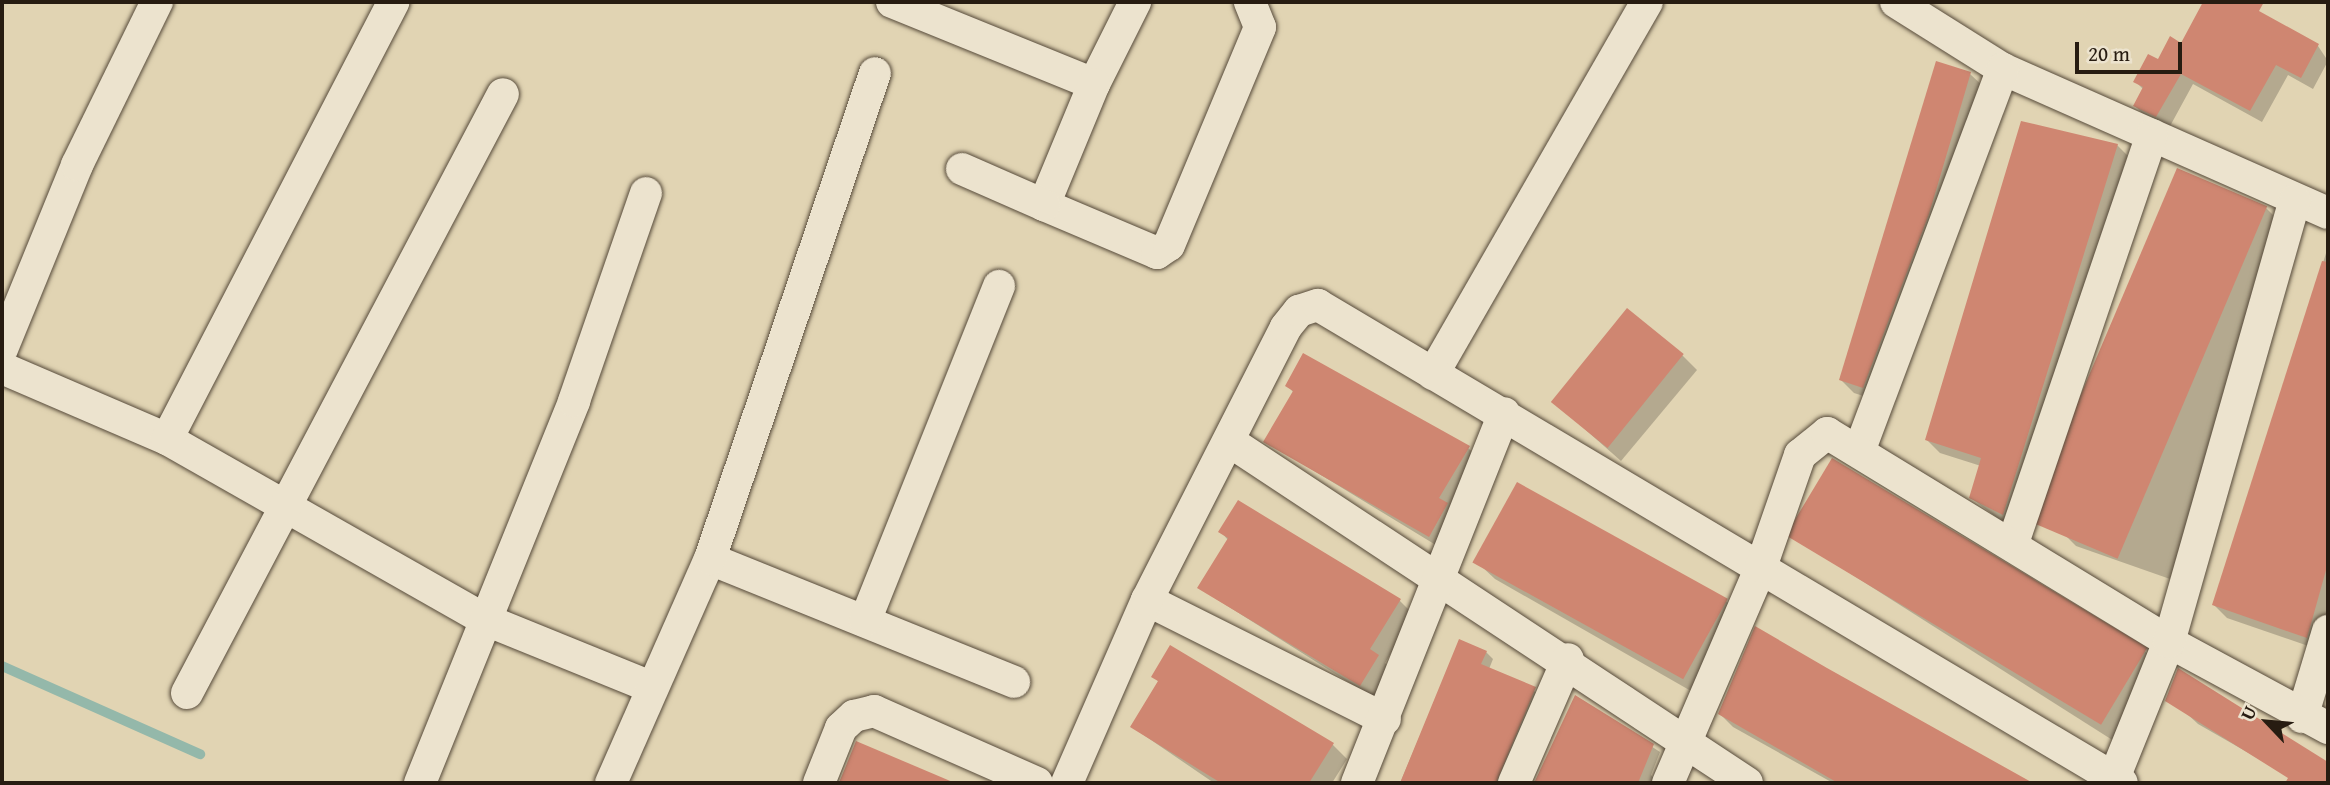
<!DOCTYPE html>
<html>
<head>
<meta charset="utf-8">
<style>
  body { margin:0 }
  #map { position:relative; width:2330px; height:785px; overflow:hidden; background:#e1d4b3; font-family:"Gentium Book Plus",serif }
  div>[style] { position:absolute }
  .shadow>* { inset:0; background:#0003 }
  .stream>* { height:10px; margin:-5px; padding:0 5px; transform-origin:5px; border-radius:5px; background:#94b8aa }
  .building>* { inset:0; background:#cf8671; transform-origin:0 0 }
  .roads { filter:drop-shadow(0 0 2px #564a3a) drop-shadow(0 0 2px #564a3a) }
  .minor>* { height:32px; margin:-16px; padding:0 16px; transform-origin:16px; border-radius:16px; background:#ece3ce }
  span { translate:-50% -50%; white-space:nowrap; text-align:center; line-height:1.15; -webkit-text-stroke:5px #ece3ce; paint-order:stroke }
  .frame { position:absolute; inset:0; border:4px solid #271c11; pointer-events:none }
  .north { position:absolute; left:2232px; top:687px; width:70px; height:70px; -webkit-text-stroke:5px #ece3ce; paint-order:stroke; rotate:296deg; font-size:19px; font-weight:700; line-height:28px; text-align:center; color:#271c11 }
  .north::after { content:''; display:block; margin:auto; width:24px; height:32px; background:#271c11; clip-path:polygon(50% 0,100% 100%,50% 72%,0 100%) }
  .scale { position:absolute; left:2075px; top:42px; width:107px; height:32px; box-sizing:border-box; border:4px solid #271c11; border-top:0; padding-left:9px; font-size:21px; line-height:24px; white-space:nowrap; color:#271c11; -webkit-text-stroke:5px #ece3ce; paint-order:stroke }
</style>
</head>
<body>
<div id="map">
  <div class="shadow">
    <div style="clip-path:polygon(2205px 2px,2242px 2px,2318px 46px,2328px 61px,2313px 89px,2288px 75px,2262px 122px,2193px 84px,2169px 128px,2147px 118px,2135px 106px,2144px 90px,2135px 81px,2182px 45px)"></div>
    <div style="clip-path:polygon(1970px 74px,1983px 86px,1876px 400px,1854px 393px,1841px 380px)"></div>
    <div style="clip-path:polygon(2117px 145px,2130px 158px,2004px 523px,1971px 498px,1981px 466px,1940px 453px,1927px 440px)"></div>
    <div style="clip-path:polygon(2266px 208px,2279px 221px,2170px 579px,2076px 546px,2063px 533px)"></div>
    <div style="clip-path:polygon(2328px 247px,2328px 630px,2320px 650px,2227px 618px,2214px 605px)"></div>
    <div style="clip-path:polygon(1682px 355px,1697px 370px,1621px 461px,1554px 402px)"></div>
    <div style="clip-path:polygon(1287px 385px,1468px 448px,1483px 462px,1444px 550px,1265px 441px,1294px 393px)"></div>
    <div style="clip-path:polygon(1220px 531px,1399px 600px,1414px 615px,1385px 663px,1393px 671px,1375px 699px,1199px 588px,1228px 540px)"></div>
    <div style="clip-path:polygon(1793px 537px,2145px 651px,2158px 664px,2125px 748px)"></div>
    <div style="clip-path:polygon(1480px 565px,1726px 601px,1741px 616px,1705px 699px,1495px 579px)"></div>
    <div style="clip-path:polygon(1756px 629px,2028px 783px,1833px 783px,1733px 727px,1720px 714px)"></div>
    <div style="clip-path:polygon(1460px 641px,1486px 652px,1493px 659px,1489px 669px,1542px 695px,1504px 783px,1400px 783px)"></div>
    <div style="clip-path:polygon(1153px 676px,1333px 745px,1347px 759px,1332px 783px,1214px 783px,1132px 727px,1160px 683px)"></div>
    <div style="clip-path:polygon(2191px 695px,2328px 763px,2328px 783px,2301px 783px,2198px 724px,2183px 710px)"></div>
    <div style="clip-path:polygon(1576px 697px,1660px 752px,1651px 775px,1658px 783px,1536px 783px)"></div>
    <div style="clip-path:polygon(856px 744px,948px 783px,839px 783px)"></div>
  </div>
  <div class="stream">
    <div style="left:2px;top:666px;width:217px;rotate:24deg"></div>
  </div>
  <div class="building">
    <div style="clip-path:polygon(2203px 2px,2264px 2px,2259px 11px,2319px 44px,2301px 78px,2276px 65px,2250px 111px,2181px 74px,2156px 117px,2133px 106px,2143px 87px,2133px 82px,2148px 54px,2158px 59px,2170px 36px,2181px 43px)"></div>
    <div style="clip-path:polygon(1936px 61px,1971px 72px,1929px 214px,1863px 388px,1839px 380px)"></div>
    <div style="clip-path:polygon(2021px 121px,2118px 144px,2003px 515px,1969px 498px,1981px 458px,1925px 440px)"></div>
    <div style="left:2177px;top:168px;width:98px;height:383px;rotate:23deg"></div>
    <div style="clip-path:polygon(2322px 261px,2328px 262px,2328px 563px,2307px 638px,2212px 605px)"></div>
    <div style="left:1627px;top:308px;width:73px;height:121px;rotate:39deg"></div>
    <div style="clip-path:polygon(1303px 353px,1470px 446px,1439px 498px,1448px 503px,1429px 537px,1263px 442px,1293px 391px,1285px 386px)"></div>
    <div style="left:1832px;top:458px;width:368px;height:90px;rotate:31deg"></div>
    <div style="left:1517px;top:482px;width:241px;height:92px;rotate:29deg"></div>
    <div style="clip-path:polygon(1238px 500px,1401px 599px,1370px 649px,1379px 655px,1360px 686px,1197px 588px,1228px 538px,1218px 532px)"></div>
    <div style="clip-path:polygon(1755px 626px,1827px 668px,2033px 783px,1838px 783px,1718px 714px)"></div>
    <div style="clip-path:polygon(1459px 639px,1487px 651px,1481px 664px,1536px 687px,1496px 783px,1400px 783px)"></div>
    <div style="clip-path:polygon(1170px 645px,1334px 743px,1309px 783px,1221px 783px,1130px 727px,1158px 681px,1151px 677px)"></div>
    <div style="clip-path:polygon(2178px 668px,2328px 762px,2328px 783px,2285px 783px,2288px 778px,2165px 701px)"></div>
    <div style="clip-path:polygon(1575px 695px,1654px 744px,1638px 783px,1534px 783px)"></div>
    <div style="clip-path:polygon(856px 741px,955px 783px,839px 783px)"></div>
  </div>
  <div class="roads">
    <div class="minor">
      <div style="left:892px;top:2px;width:218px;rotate:22.1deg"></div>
      <div style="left:1094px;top:84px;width:92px;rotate:-63.4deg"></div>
      <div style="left:1896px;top:2px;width:126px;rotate:32.1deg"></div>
      <div style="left:2003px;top:69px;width:355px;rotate:23.9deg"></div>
      <div style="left:1094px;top:84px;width:131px;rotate:112.5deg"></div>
      <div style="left:1044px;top:205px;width:123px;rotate:23deg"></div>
      <div style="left:1157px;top:253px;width:14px;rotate:-34deg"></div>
      <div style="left:1169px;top:245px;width:236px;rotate:-67.3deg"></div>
      <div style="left:1260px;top:27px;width:27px;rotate:-112deg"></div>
      <div style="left:962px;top:169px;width:90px;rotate:23.7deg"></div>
      <div style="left:2px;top:349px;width:199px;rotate:-67.8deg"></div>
      <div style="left:77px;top:165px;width:182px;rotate:-63.9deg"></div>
      <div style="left:2px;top:368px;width:180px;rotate:23.3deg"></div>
      <div style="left:167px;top:439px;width:367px;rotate:29.6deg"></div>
      <div style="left:486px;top:620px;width:178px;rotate:22.1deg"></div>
      <div style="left:1433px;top:374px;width:429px;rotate:-60.1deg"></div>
      <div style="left:167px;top:439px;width:492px;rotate:-62.6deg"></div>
      <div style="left:1232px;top:443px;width:617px;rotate:33.43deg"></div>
      <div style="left:1860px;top:449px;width:406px;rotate:-69.4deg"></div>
      <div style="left:2013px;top:543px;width:431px;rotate:-71.2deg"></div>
      <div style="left:710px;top:559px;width:328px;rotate:22deg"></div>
      <div style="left:1147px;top:600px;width:266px;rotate:26.6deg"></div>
      <div style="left:865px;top:621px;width:361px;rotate:-68.2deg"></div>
      <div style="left:187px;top:693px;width:677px;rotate:-62.19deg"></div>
      <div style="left:2302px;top:717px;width:90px;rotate:-73.2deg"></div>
      <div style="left:420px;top:783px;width:412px;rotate:-68deg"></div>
      <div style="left:574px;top:401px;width:220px;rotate:-70.9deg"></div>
      <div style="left:611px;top:783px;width:245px;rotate:-66.2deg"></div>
      <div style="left:710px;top:559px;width:513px;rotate:-71.25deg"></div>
      <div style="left:819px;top:783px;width:59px;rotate:-68.2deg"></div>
      <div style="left:841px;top:728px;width:18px;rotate:-43deg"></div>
      <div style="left:854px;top:716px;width:21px;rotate:-14deg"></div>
      <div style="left:874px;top:711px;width:178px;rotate:23.8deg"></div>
      <div style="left:1067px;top:783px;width:200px;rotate:-66.4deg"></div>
      <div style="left:1147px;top:600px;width:306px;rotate:-63deg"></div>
      <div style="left:1286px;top:327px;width:21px;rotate:-51deg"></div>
      <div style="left:1299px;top:311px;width:20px;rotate:-18deg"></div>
      <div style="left:1318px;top:305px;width:935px;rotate:30.73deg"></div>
      <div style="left:1357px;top:783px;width:398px;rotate:-68.3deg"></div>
      <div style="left:1514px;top:783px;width:135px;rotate:-66.5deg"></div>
      <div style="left:1668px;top:783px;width:235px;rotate:-66.7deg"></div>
      <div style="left:1761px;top:567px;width:119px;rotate:-70.8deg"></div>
      <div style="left:1800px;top:455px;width:35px;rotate:-39deg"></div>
      <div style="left:1827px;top:433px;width:401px;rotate:31.4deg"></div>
      <div style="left:2169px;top:642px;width:181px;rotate:28.4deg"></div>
      <div style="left:2112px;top:783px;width:152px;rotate:-68deg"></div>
      <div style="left:2169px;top:642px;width:459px;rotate:-74.1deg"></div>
    </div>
  </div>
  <div class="frame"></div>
  <div class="north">U</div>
  <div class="scale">20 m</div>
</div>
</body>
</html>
